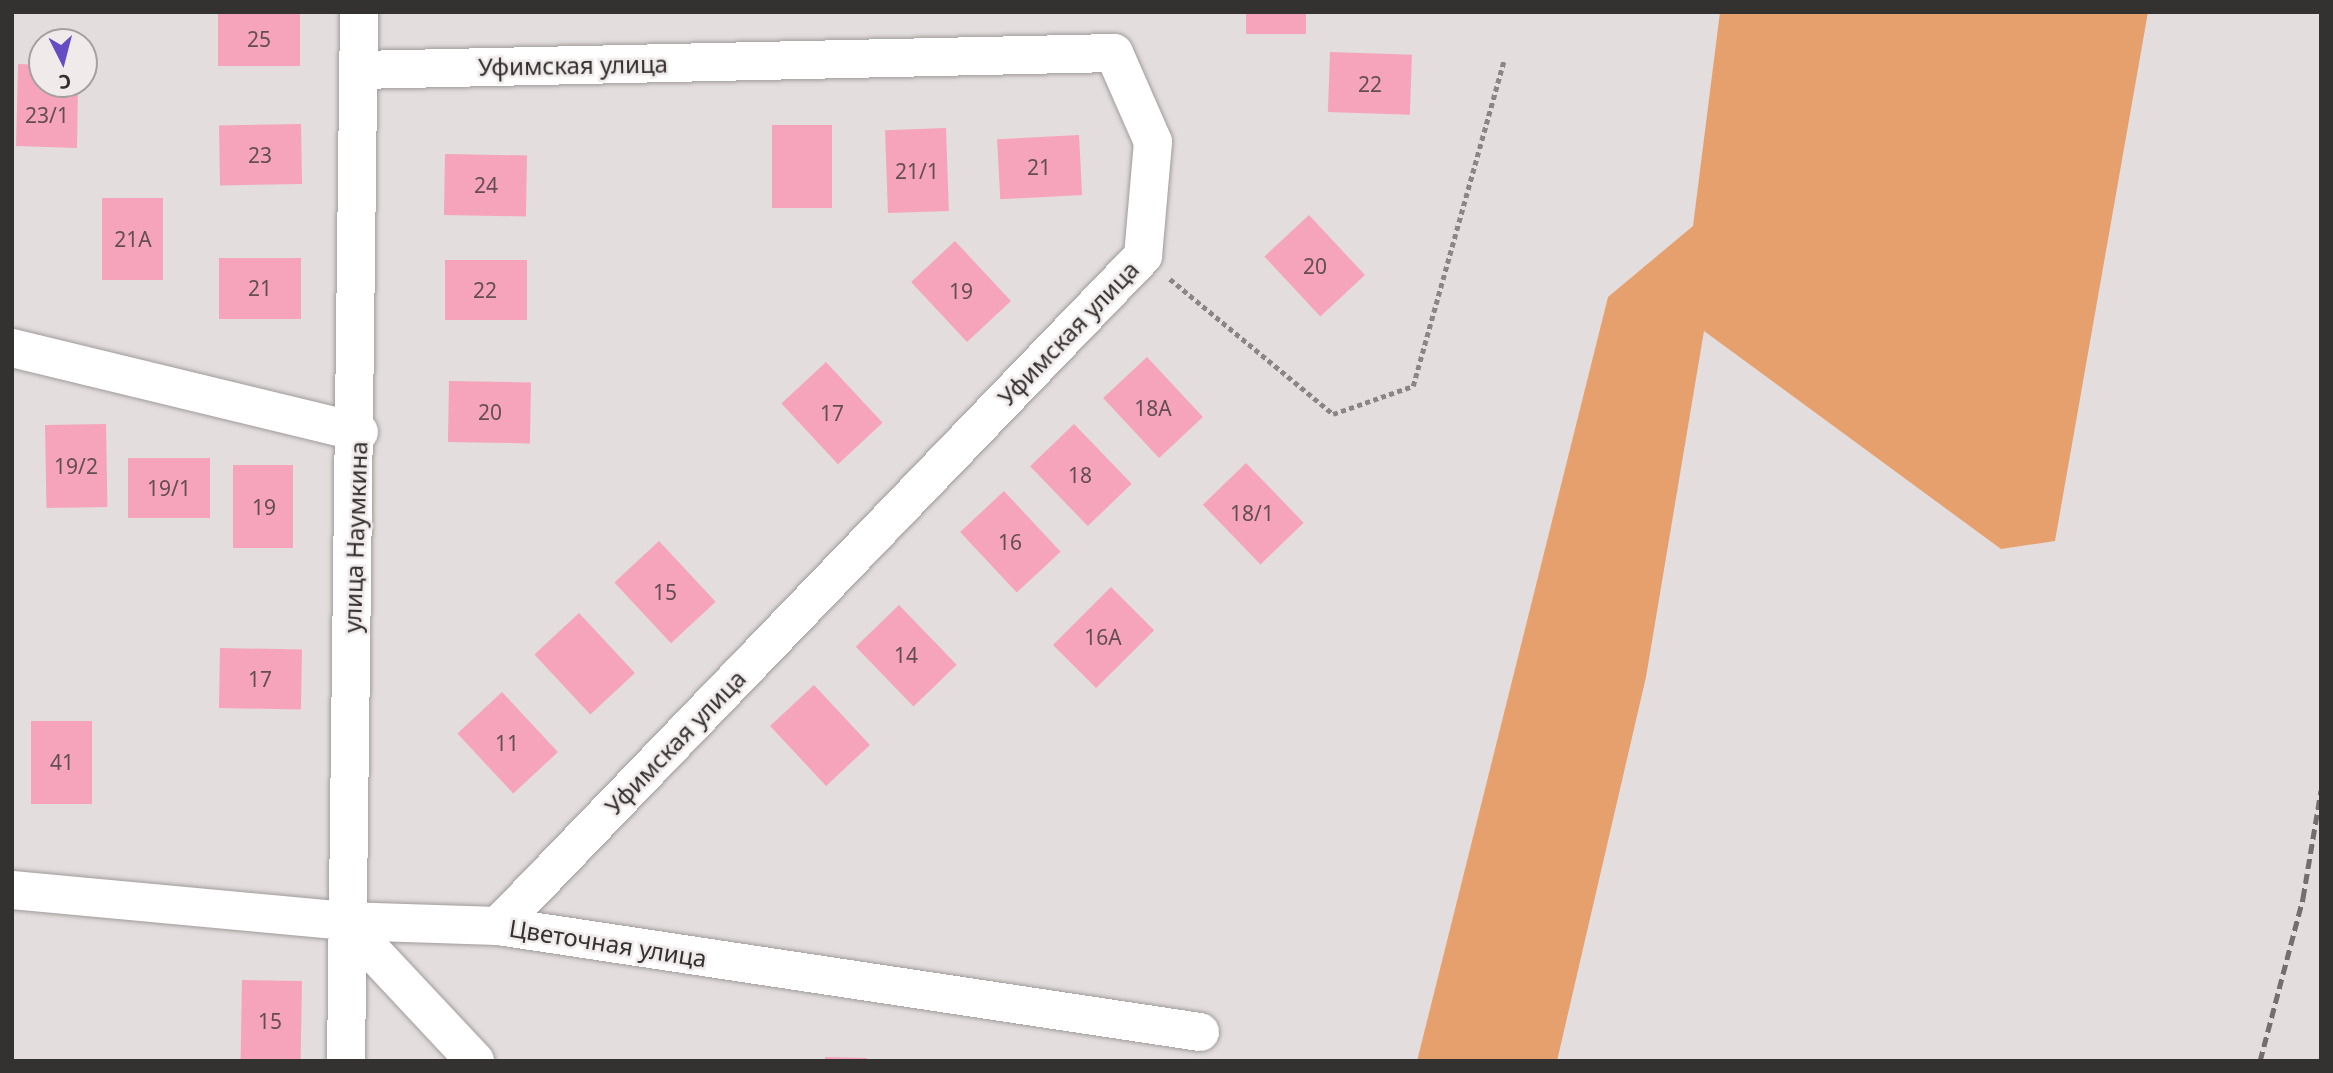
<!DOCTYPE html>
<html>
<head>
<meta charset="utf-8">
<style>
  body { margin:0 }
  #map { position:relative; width:2333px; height:1073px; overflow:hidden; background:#e3dddd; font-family:"Noto Sans",sans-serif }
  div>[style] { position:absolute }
  .green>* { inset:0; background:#e5a06e }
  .building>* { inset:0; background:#f6a4bb; transform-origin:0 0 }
  .path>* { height:4.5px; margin-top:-2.25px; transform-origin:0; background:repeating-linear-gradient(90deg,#8a8686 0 5px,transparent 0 8.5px) }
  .roads { filter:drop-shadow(0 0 2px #a09b9a) drop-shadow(0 0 2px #a09b9a) }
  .minor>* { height:38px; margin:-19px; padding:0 19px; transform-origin:19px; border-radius:19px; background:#fff }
  .rail>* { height:5px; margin-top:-2.5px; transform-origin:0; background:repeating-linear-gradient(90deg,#736f6f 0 10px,transparent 0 15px) }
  span { translate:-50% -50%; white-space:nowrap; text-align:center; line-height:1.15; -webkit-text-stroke:5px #f0eaea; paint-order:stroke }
  .number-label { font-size:21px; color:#644e54 }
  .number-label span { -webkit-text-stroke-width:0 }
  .street-label { font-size:24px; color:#343131 }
  .frame { position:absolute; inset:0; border:14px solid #343131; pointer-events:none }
  .north { position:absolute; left:28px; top:28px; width:70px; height:70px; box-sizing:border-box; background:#f0eaea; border:2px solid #a5a0a0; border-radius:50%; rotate:174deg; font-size:19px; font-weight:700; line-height:28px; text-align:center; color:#343131 }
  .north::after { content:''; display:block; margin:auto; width:24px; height:32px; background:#654cc5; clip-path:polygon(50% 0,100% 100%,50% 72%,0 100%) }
</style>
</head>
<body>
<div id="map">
  <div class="green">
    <div style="clip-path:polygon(1720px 12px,2148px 12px,2055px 541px,2001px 549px,1704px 331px,1646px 677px,1557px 1061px,1417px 1061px,1608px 297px,1693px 226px)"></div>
  </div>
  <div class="building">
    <div style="left:218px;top:12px;width:82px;height:54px"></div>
    <div style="left:1246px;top:12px;width:60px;height:22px"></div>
    <div style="left:1330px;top:52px;width:82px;height:60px;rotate:2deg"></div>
    <div style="clip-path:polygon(18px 64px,42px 65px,42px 84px,78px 84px,77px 148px,16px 146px)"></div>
    <div style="left:301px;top:124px;width:60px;height:82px;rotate:89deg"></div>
    <div style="left:772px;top:125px;width:60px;height:83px"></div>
    <div style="left:946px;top:128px;width:83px;height:61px;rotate:88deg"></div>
    <div style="left:1079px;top:135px;width:60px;height:82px;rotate:87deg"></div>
    <div style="left:445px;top:154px;width:82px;height:61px;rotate:1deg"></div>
    <div style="left:102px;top:198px;width:61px;height:82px"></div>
    <div style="left:1309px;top:215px;width:82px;height:61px;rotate:47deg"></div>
    <div style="left:955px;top:241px;width:82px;height:60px;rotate:47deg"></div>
    <div style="left:219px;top:258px;width:82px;height:61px"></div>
    <div style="left:445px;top:260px;width:82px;height:60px"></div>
    <div style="left:1147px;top:357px;width:82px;height:60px;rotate:47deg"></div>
    <div style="left:826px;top:362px;width:83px;height:61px;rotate:47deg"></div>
    <div style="left:449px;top:381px;width:82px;height:61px;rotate:1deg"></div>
    <div style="left:106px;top:424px;width:83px;height:61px;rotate:89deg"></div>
    <div style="left:1074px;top:424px;width:83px;height:61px;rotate:46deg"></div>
    <div style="left:128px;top:458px;width:82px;height:60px"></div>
    <div style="left:1246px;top:463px;width:83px;height:60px;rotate:46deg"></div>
    <div style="left:233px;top:465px;width:60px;height:83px"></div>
    <div style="left:1004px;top:491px;width:83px;height:60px;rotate:47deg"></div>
    <div style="left:659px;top:541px;width:83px;height:61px;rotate:47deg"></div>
    <div style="left:1111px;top:587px;width:61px;height:82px;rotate:45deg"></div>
    <div style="left:899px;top:605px;width:83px;height:60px;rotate:46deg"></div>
    <div style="left:579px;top:613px;width:82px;height:61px;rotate:47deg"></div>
    <div style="left:220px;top:648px;width:82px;height:60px;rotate:1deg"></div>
    <div style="left:814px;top:685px;width:82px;height:60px;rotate:47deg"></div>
    <div style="left:502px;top:692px;width:82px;height:61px;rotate:47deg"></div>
    <div style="left:31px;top:721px;width:61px;height:83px"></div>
    <div style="left:242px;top:980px;width:60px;height:81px;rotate:1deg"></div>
    <div style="clip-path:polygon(825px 1057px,867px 1058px,867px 1061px,825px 1061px)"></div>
  </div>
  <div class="path">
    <div style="left:1170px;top:279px;width:212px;rotate:39.6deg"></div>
    <div style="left:1333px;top:414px;width:85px;rotate:-19.3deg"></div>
    <div style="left:1413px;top:386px;width:337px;rotate:-74.4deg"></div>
  </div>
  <div class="roads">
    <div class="minor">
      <div style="left:359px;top:70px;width:755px;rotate:-1.29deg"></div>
      <div style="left:1114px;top:53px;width:97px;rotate:66.3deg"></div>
      <div style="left:1153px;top:142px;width:114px;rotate:95deg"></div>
      <div style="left:1143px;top:256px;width:930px;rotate:133.91deg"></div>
      <div style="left:12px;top:348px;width:357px;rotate:13.6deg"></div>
      <div style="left:12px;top:890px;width:333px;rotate:5.3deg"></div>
      <div style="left:344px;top:921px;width:154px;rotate:1.9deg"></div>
      <div style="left:498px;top:926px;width:710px;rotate:8.59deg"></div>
      <div style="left:344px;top:921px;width:192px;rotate:46.9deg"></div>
      <div style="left:346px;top:1061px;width:1049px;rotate:-89.29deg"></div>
    </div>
  </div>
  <div class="rail">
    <div style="left:2260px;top:1061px;width:169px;rotate:-75.2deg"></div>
    <div style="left:2303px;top:898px;width:109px;rotate:-80.5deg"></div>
  </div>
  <div class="number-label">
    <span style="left:259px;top:39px">25</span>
    <span style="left:1370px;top:84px">22</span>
    <span style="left:47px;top:115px">23/1</span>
    <span style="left:260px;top:155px">23</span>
    <span style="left:1039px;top:167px">21</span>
    <span style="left:917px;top:171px">21/1</span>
    <span style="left:486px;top:185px">24</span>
    <span style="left:133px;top:239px">21А</span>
    <span style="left:1315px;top:266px">20</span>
    <span style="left:260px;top:288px">21</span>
    <span style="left:485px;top:290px">22</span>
    <span style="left:961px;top:291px">19</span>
    <span style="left:1153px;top:408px">18А</span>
    <span style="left:490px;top:412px">20</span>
    <span style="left:832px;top:413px">17</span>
    <span style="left:76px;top:466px">19/2</span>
    <span style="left:1080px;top:475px">18</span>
    <span style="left:169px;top:488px">19/1</span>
    <span style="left:264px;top:507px">19</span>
    <span style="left:1252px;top:513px">18/1</span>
    <span style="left:1010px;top:542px">16</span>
    <span style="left:665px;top:592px">15</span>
    <span style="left:1103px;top:637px">16А</span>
    <span style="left:906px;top:655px">14</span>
    <span style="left:260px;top:679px">17</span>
    <span style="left:507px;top:743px">11</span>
    <span style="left:62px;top:762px">41</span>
    <span style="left:270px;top:1021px">15</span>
  </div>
  <div class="street-label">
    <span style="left:573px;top:65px;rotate:-1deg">Уфимская улица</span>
    <span style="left:1068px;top:333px;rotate:-46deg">Уфимская улица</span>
    <span style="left:355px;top:537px;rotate:-88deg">улица Наумкина</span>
    <span style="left:675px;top:742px;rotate:-46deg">Уфимская улица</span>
    <span style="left:608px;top:943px;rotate:9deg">Цветочная улица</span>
  </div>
  <div class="frame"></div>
  <div class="north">С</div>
</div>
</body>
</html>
